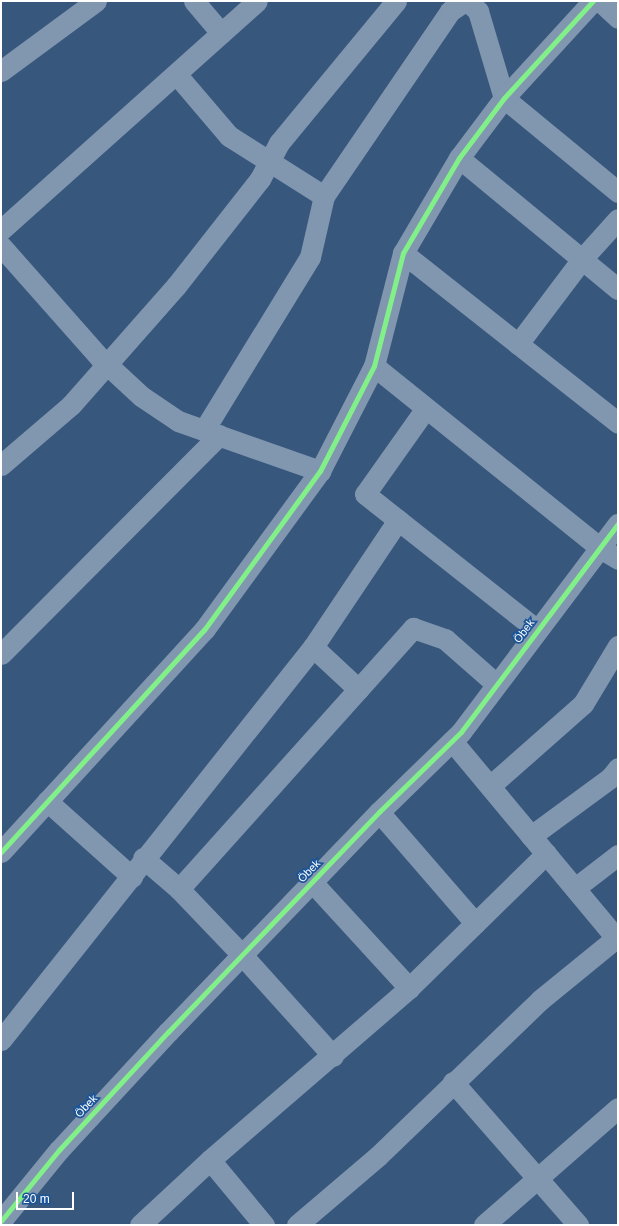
<!DOCTYPE html>
<html>
<head>
<meta charset="utf-8">
<style>
  body { margin:0 }
  #map { position:relative; width:619px; height:1226px; overflow:hidden; background:#37577c; font-family:Helvetica,sans-serif }
  div>[style] { position:absolute }
  .minor>* { height:21px; margin:-10.5px; padding:0 10.5px; transform-origin:10.5px; border-radius:10.5px; background:#8196af }
  .cycleway>* { height:5px; margin:-2.5px; padding:0 2.5px; transform-origin:2.5px; border-radius:2.5px; background:#82f089 }
  span { translate:-50% -50%; white-space:nowrap; text-align:center; line-height:1.15; -webkit-text-stroke:3.5px #1a5499; paint-order:stroke }
  .street-label { font-size:11px; color:#fff }
  .frame { position:absolute; inset:0; border:2px solid #fff; pointer-events:none }
  .scale { position:absolute; left:16px; top:1192px; width:58px; height:18px; box-sizing:border-box; border:2px solid #fff; border-top:0; padding-left:5px; font-size:12px; line-height:14px; white-space:nowrap; color:#fff; -webkit-text-stroke:3px #1a5499; paint-order:stroke }
</style>
</head>
<body>
<div id="map">
  <div class="minor">
    <div style="left:194px;top:1px;width:42px;rotate:49.8deg"></div>
    <div style="left:467px;top:1px;width:15px;rotate:42deg"></div>
    <div style="left:478px;top:11px;width:91px;rotate:73.4deg"></div>
    <div style="left:504px;top:98px;width:148px;rotate:39.5deg"></div>
    <div style="left:600px;top:1px;width:25px;rotate:43deg"></div>
    <div style="left:1px;top:71px;width:118px;rotate:-36.4deg"></div>
    <div style="left:177px;top:75px;width:80px;rotate:49.6deg"></div>
    <div style="left:229px;top:136px;width:112px;rotate:32.3deg"></div>
    <div style="left:459px;top:158px;width:206px;rotate:39.5deg"></div>
    <div style="left:1px;top:230px;width:343px;rotate:-41.8deg"></div>
    <div style="left:1px;top:246px;width:149px;rotate:48.5deg"></div>
    <div style="left:100px;top:358px;width:56px;rotate:42.8deg"></div>
    <div style="left:141px;top:396px;width:45px;rotate:34deg"></div>
    <div style="left:178px;top:421px;width:151px;rotate:19.4deg"></div>
    <div style="left:403px;top:253px;width:274px;rotate:38.3deg"></div>
    <div style="left:518px;top:344px;width:106px;rotate:-53deg"></div>
    <div style="left:582px;top:259px;width:54px;rotate:-48deg"></div>
    <div style="left:374px;top:366px;width:290px;rotate:38.8deg"></div>
    <div style="left:600px;top:548px;width:21px;rotate:31deg"></div>
    <div style="left:426px;top:408px;width:105px;rotate:125.3deg"></div>
    <div style="left:365px;top:494px;width:219px;rotate:38.3deg"></div>
    <div style="left:204px;top:430px;width:203px;rotate:-58.5deg"></div>
    <div style="left:310px;top:257px;width:63px;rotate:-77.1deg"></div>
    <div style="left:324px;top:196px;width:224px;rotate:-55.7deg"></div>
    <div style="left:450px;top:11px;width:18px;rotate:-34deg"></div>
    <div style="left:1px;top:465px;width:92px;rotate:-40.6deg"></div>
    <div style="left:71px;top:405px;width:159px;rotate:-48.6deg"></div>
    <div style="left:176px;top:286px;width:136px;rotate:-51.9deg"></div>
    <div style="left:260px;top:179px;width:41px;rotate:-62.2deg"></div>
    <div style="left:279px;top:143px;width:184px;rotate:-50.5deg"></div>
    <div style="left:313px;top:647px;width:153px;rotate:-56.2deg"></div>
    <div style="left:1px;top:654px;width:309px;rotate:-45.1deg"></div>
    <div style="left:452px;top:741px;width:259px;rotate:50.2deg"></div>
    <div style="left:490px;top:786px;width:124px;rotate:-41.4deg"></div>
    <div style="left:583px;top:704px;width:68px;rotate:-58.9deg"></div>
    <div style="left:47px;top:801px;width:114px;rotate:41.8deg"></div>
    <div style="left:379px;top:812px;width:147px;rotate:49.1deg"></div>
    <div style="left:531px;top:836px;width:98px;rotate:-36.3deg"></div>
    <div style="left:610px;top:778px;width:13px;rotate:-51deg"></div>
    <div style="left:1px;top:852px;width:301px;rotate:-47.6deg"></div>
    <div style="left:204px;top:630px;width:197px;rotate:-53.9deg"></div>
    <div style="left:320px;top:471px;width:118px;rotate:-62.8deg"></div>
    <div style="left:374px;top:366px;width:117px;rotate:-75.6deg"></div>
    <div style="left:403px;top:253px;width:110px;rotate:-59.5deg"></div>
    <div style="left:459px;top:158px;width:75px;rotate:-53.1deg"></div>
    <div style="left:504px;top:98px;width:132px;rotate:-47.5deg"></div>
    <div style="left:143px;top:858px;width:48px;rotate:40.7deg"></div>
    <div style="left:179px;top:889px;width:91px;rotate:46.3deg"></div>
    <div style="left:242px;top:955px;width:136px;rotate:48deg"></div>
    <div style="left:312px;top:882px;width:144px;rotate:47.5deg"></div>
    <div style="left:575px;top:888px;width:54px;rotate:-37.5deg"></div>
    <div style="left:179px;top:889px;width:351px;rotate:-48.1deg"></div>
    <div style="left:413px;top:628px;width:34px;rotate:19deg"></div>
    <div style="left:445px;top:639px;width:68px;rotate:41.4deg"></div>
    <div style="left:1px;top:1040px;width:502px;rotate:-51.55deg"></div>
    <div style="left:313px;top:647px;width:62px;rotate:43deg"></div>
    <div style="left:453px;top:1082px;width:190px;rotate:48.8deg"></div>
    <div style="left:210px;top:1160px;width:85px;rotate:50.3deg"></div>
    <div style="left:1px;top:1221px;width:92px;rotate:-50.8deg"></div>
    <div style="left:59px;top:1150px;width:161px;rotate:-47.3deg"></div>
    <div style="left:168px;top:1032px;width:305px;rotate:-46.2deg"></div>
    <div style="left:379px;top:812px;width:115px;rotate:-44.3deg"></div>
    <div style="left:461px;top:732px;width:261px;rotate:-53deg"></div>
    <div style="left:140px;top:1225px;width:96px;rotate:-42.9deg"></div>
    <div style="left:210px;top:1160px;width:263px;rotate:-40.8deg"></div>
    <div style="left:409px;top:988px;width:192px;rotate:-44.4deg"></div>
    <div style="left:297px;top:1225px;width:106px;rotate:-40.4deg"></div>
    <div style="left:378px;top:1156px;width:225px;rotate:-43.9deg"></div>
    <div style="left:540px;top:1000px;width:98px;rotate:-39.2deg"></div>
    <div style="left:484px;top:1225px;width:178px;rotate:-41.1deg"></div>
  </div>
  <div class="cycleway">
    <div style="left:1px;top:852px;width:301px;rotate:-47.6deg"></div>
    <div style="left:204px;top:630px;width:197px;rotate:-53.9deg"></div>
    <div style="left:320px;top:471px;width:118px;rotate:-62.8deg"></div>
    <div style="left:374px;top:366px;width:117px;rotate:-75.6deg"></div>
    <div style="left:403px;top:253px;width:110px;rotate:-59.5deg"></div>
    <div style="left:459px;top:158px;width:75px;rotate:-53.1deg"></div>
    <div style="left:504px;top:98px;width:132px;rotate:-47.5deg"></div>
    <div style="left:1px;top:1221px;width:92px;rotate:-50.8deg"></div>
    <div style="left:59px;top:1150px;width:161px;rotate:-47.3deg"></div>
    <div style="left:168px;top:1032px;width:305px;rotate:-46.2deg"></div>
    <div style="left:379px;top:812px;width:115px;rotate:-44.3deg"></div>
    <div style="left:461px;top:732px;width:261px;rotate:-53deg"></div>
  </div>
  <div class="street-label">
    <span style="left:524px;top:631px;rotate:-53deg">Öbek</span>
    <span style="left:309px;top:871px;rotate:-46deg">Öbek</span>
    <span style="left:86px;top:1106px;rotate:-47deg">Öbek</span>
  </div>
  <div class="frame"></div>
  <div class="scale">20 m</div>
</div>
</body>
</html>
